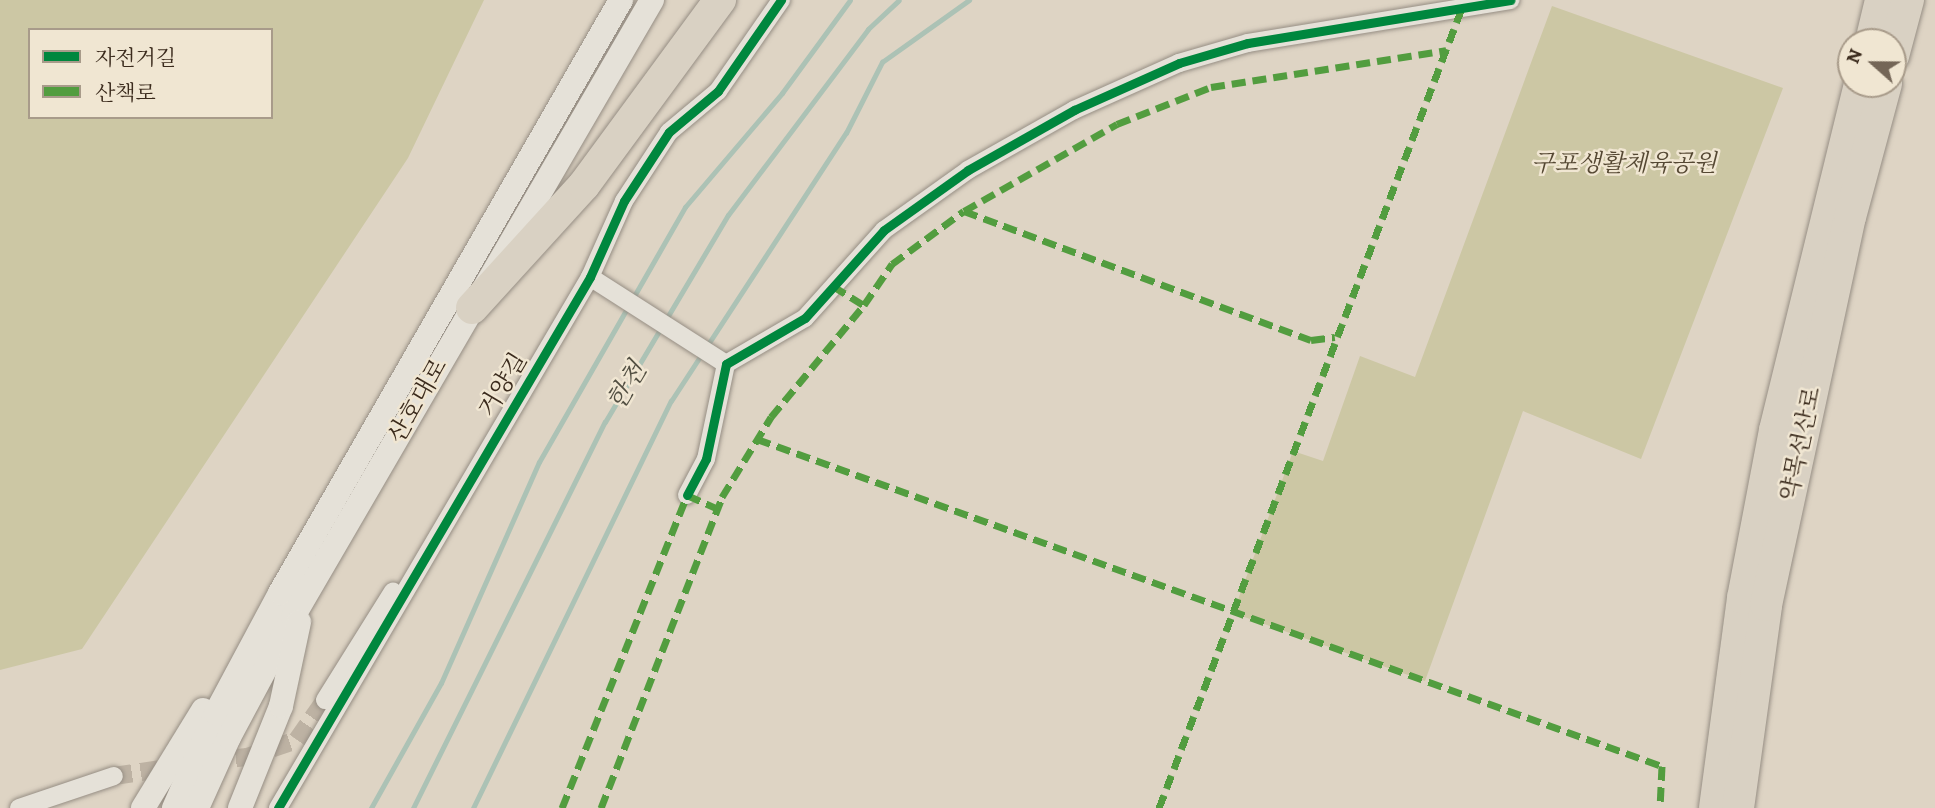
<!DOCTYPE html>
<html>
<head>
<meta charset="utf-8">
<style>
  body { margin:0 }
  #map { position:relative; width:1935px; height:808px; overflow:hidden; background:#ded4c4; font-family:Alegreya,"Noto Serif KR",serif }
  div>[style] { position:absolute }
  .green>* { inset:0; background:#ccc7a4 }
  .stream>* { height:5px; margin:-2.5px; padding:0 2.5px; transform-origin:2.5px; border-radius:2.5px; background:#acc2b5 }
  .street-tunnel>* { height:18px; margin-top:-9px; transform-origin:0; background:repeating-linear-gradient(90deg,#bdb2a3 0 18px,transparent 0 27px) }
  .roads { filter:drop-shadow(0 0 2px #968e84) drop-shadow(0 0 2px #968e84) }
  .street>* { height:18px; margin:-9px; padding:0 9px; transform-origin:9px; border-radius:9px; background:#e5e1d8 }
  .secondary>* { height:24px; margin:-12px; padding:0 12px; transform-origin:12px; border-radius:12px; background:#e5e1d8 }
  .highway>* { height:32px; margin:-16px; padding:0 16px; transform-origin:16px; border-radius:16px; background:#d9d1c3 }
  .quiet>* { height:7px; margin-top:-3.5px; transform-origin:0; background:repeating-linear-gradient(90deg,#529d3f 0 14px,transparent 0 21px) }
  .cycleway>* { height:9px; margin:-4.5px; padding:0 4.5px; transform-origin:4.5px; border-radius:4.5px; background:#00873e }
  span { translate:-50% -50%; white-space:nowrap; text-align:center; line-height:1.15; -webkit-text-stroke:5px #f0e6d2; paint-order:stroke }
  .park-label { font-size:24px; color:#554833; font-style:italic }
  .street-label { font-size:24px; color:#3b2b1d }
  .water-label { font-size:26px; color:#524f42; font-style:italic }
  .legend { position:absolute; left:28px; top:28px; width:245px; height:91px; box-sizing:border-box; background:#f0e6d2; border:2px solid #a89b8a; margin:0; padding:9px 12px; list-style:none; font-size:21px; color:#3b2b1d }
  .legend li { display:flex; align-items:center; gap:14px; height:35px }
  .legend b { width:35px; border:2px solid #a89b8a }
  .north { position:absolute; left:1837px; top:28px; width:70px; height:70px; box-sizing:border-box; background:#f0e6d2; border:2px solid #a89b8a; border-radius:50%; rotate:291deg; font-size:19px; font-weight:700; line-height:28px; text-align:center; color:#3b2b1d }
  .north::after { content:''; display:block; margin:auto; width:24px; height:32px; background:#746657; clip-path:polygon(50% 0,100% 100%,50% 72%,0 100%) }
</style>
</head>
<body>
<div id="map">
  <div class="green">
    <div style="clip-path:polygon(evenodd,0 0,484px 0,408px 158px,82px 649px,0 670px,0 0,30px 30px,271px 30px,271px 117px,30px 117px,30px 30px)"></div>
    <div style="clip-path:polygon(1552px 6px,1783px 88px,1641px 459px,1523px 411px,1425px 681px,1233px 613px,1293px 451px,1323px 461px,1360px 356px,1415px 377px)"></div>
  </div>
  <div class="stream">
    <div style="left:371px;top:808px;width:143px;rotate:-60.8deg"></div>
    <div style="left:441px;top:683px;width:242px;rotate:-66.1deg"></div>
    <div style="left:539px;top:462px;width:294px;rotate:-60.2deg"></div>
    <div style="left:685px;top:207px;width:150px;rotate:-49.6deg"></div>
    <div style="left:782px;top:93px;width:115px;rotate:-53.8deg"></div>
    <div style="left:413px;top:808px;width:431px;rotate:-63.6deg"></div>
    <div style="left:605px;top:422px;width:241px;rotate:-59.3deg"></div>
    <div style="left:728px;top:215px;width:233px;rotate:-53deg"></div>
    <div style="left:868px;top:29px;width:42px;rotate:-43.1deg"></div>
    <div style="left:473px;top:808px;width:453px;rotate:-64.1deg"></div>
    <div style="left:671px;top:401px;width:320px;rotate:-56.9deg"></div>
    <div style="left:846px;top:133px;width:80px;rotate:-63.1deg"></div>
    <div style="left:882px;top:62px;width:107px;rotate:-35.5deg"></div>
  </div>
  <div class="street-tunnel">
    <div style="left:209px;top:761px;width:38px;rotate:-6deg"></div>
    <div style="left:247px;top:757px;width:53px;rotate:-18.8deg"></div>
    <div style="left:297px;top:740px;width:49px;rotate:-55deg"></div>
    <div style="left:114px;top:776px;width:61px;rotate:-8.5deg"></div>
  </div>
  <div class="roads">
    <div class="street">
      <div style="left:590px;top:277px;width:161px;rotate:32.6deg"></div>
      <div style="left:687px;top:495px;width:41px;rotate:-62.2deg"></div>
      <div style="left:706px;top:459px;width:97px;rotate:-78.1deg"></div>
      <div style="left:726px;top:364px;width:91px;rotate:-30.2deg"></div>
      <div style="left:805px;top:318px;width:118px;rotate:-48.1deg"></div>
      <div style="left:884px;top:230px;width:103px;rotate:-35.5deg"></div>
      <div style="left:968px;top:170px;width:122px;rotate:-29.5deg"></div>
      <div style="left:1074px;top:110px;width:115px;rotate:-24.1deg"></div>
      <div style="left:1179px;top:63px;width:72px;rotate:-16.2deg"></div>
      <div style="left:1248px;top:43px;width:266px;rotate:-9.3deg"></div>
      <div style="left:325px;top:700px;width:128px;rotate:-58deg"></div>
      <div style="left:19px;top:808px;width:100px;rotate:-18.6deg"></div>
      <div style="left:278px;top:808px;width:616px;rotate:-59.56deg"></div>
      <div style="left:590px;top:277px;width:83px;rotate:-65.9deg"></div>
      <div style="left:624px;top:201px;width:82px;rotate:-56.9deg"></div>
      <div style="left:669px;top:132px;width:64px;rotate:-39.9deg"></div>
      <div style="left:718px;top:91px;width:111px;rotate:-55.3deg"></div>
    </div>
    <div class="secondary">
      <div style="left:143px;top:808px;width:115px;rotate:-58.5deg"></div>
      <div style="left:174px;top:808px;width:104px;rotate:-66.1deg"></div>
      <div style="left:216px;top:713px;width:136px;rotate:-61.9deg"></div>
      <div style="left:280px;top:593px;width:684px;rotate:-60.1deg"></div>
      <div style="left:197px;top:808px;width:78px;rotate:-65.7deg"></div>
      <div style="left:229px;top:737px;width:136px;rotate:-61.9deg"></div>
      <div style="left:293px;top:617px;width:714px;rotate:-59.81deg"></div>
      <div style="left:240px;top:808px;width:110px;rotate:-68.1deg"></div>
      <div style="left:281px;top:706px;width:86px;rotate:-77.9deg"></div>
    </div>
    <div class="highway">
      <div style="left:1871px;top:42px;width:43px;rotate:-76.6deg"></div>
      <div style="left:1893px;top:56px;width:58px;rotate:-75deg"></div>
      <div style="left:472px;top:308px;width:166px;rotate:-47.7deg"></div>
      <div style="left:584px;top:185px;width:230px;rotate:-53.7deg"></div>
      <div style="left:1715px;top:808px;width:212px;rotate:-82.4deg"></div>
      <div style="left:1743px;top:598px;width:171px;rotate:-79.2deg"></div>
      <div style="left:1775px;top:430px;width:356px;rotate:-76.2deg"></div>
      <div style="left:1738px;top:808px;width:205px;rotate:-82.1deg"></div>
      <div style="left:1766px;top:605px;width:397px;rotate:-77.8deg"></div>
      <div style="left:1850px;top:217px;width:138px;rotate:-74.9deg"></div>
    </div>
  </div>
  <div class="quiet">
    <div style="left:964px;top:211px;width:176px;rotate:-29.6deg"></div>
    <div style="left:1117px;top:124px;width:101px;rotate:-21.5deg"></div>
    <div style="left:1211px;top:87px;width:238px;rotate:-8.9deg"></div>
    <div style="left:833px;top:286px;width:36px;rotate:32deg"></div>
    <div style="left:864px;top:305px;width:50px;rotate:-55.7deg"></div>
    <div style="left:892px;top:264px;width:89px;rotate:-36.4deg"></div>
    <div style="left:964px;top:211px;width:370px;rotate:20.4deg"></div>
    <div style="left:1311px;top:340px;width:24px;rotate:-7deg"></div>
    <div style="left:757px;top:439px;width:962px;rotate:19.87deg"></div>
    <div style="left:1662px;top:766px;width:42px;rotate:92.7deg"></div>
    <div style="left:562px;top:808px;width:337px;rotate:-68.2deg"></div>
    <div style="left:687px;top:495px;width:34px;rotate:24deg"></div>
    <div style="left:601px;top:808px;width:334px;rotate:-68.7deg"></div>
    <div style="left:722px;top:497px;width:94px;rotate:-58.5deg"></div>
    <div style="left:771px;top:417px;width:146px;rotate:-50.3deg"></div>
    <div style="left:1159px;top:808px;width:855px;rotate:-69.26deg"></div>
  </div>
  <div class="cycleway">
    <div style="left:687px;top:495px;width:41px;rotate:-62.2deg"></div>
    <div style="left:706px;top:459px;width:97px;rotate:-78.1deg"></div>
    <div style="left:726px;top:364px;width:91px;rotate:-30.2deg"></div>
    <div style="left:805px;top:318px;width:118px;rotate:-48.1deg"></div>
    <div style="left:884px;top:230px;width:103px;rotate:-35.5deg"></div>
    <div style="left:968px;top:170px;width:122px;rotate:-29.5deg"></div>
    <div style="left:1074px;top:110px;width:115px;rotate:-24.1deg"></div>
    <div style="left:1179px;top:63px;width:72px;rotate:-16.2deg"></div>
    <div style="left:1248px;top:43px;width:266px;rotate:-9.3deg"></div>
    <div style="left:278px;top:808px;width:616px;rotate:-59.56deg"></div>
    <div style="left:590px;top:277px;width:83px;rotate:-65.9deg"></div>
    <div style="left:624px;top:201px;width:82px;rotate:-56.9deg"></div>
    <div style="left:669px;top:132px;width:64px;rotate:-39.9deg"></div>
    <div style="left:718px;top:91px;width:111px;rotate:-55.3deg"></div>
  </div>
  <div class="park-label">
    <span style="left:1624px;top:164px">구포생활체육공원</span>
  </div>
  <div class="street-label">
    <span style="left:503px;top:385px;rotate:-59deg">거양길</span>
    <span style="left:418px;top:401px;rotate:-60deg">산호대로</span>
    <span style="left:1801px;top:444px;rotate:-78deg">약목선산로</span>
  </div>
  <div class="water-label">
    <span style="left:627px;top:386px;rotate:-59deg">한천</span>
  </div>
  <ul class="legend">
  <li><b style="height:9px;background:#00873e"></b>자전거길</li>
  <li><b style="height:9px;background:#529d3f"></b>산책로</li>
  </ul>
  <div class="north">N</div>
</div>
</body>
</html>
